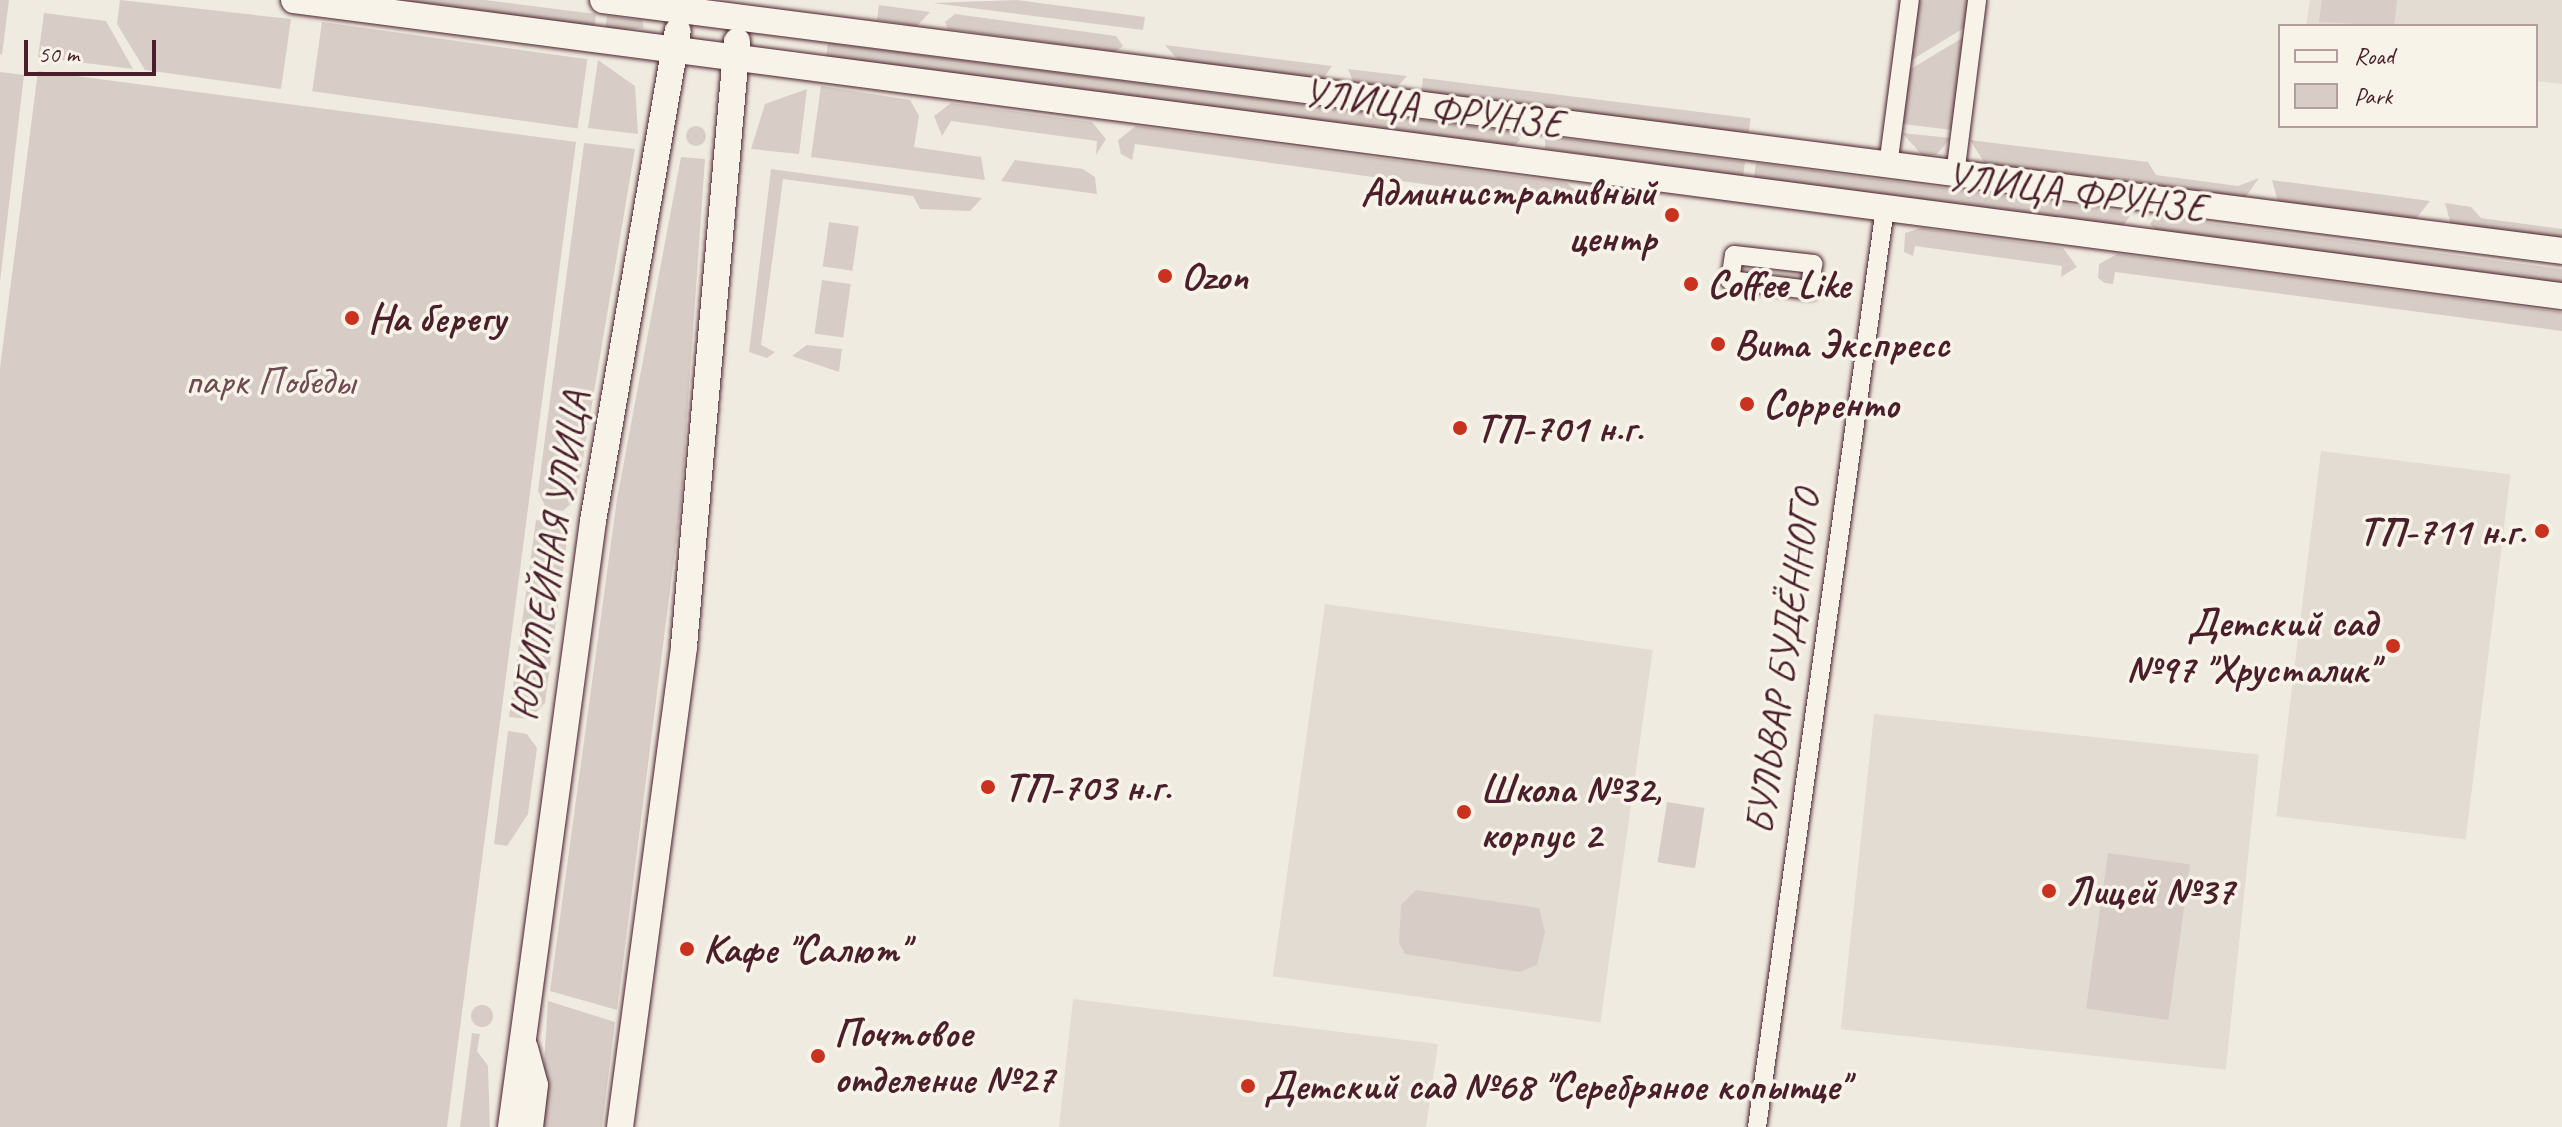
<!DOCTYPE html>
<html>
<head>
<meta charset="utf-8">
<style>
  body { margin:0 }
  #map { position:relative; width:2562px; height:1127px; overflow:hidden; background:#f0ebe0; font-family:Caveat,sans-serif }
  div>[style] { position:absolute }
  .built>* { inset:0; background:#e3dcd2; transform-origin:0 0 }
  .green>* { inset:0; background:#d8cdc6; transform-origin:0 0 }
  .round { border-radius:50% }
  .roads { filter:drop-shadow(0 0 2px #4a1f2b) drop-shadow(0 0 2px #4a1f2b) }
  .street>* { height:18px; margin:-9px; padding:0 9px; transform-origin:9px; border-radius:9px; background:#f7f3e8 }
  .secondary>* { height:26px; margin:-13px; padding:0 13px; transform-origin:13px; border-radius:13px; background:#f7f3e8 }
  .dots>* { width:22px; height:22px; translate:-50% -50%; box-sizing:border-box; border:4px solid #f7f3e8; border-radius:50% }
  span { translate:-50% -50%; white-space:nowrap; text-align:center; line-height:1.15; -webkit-text-stroke:7px #f7f3e8; paint-order:stroke }
  .street-label { font-size:40px; color:#4a1f2b }
  .poi-label { font-size:40px; color:#4a1f2b; font-weight:700 }
  .right { translate:-100% -50%; text-align:right }
  .left { translate:0 -50%; text-align:left }
  .park-label { font-size:40px; color:#6e4a52 }
  .legend { position:absolute; left:2278px; top:24px; width:260px; height:104px; box-sizing:border-box; background:#f7f3e8; border:2px solid #b29e9c; margin:0; padding:10px 14px; list-style:none; font-size:24px; color:#4a1f2b }
  .legend li { display:flex; align-items:center; gap:16px; height:40px }
  .legend b { width:40px; border:2px solid #b29e9c }
  .scale { position:absolute; left:24px; top:40px; width:132px; height:36px; box-sizing:border-box; border:4px solid #4a1f2b; border-top:0; padding-left:10px; font-size:24px; line-height:28px; white-space:nowrap; color:#4a1f2b; -webkit-text-stroke:6px #f7f3e8; paint-order:stroke }
</style>
</head>
<body>
<div id="map">
  <div class="built">
    <div style="clip-path:polygon(2310px 0,2562px 0,2562px 84px,2536px 81px,2536px 26px,2306px 26px)"></div>
    <div style="left:2321px;top:451px;width:191px;height:368px;rotate:7deg"></div>
    <div style="left:1325px;top:604px;width:331px;height:376px;rotate:8deg"></div>
    <div style="left:1874px;top:714px;width:387px;height:317px;rotate:6deg"></div>
    <div style="clip-path:polygon(1073px 999px,1438px 1044px,1426px 1127px,1059px 1127px)"></div>
  </div>
  <div class="green">
    <div style="clip-path:polygon(0 0,9px 0,2px 55px,0 54px)"></div>
    <div style="clip-path:polygon(120px 0,291px 19px,281px 89px,145px 70px,117px 24px)"></div>
    <div style="clip-path:polygon(368px 0,485px 0,596px 14px,594px 30px)"></div>
    <div style="clip-path:polygon(1017px 0,1145px 17px,1143px 30px,933px 3px)"></div>
    <div style="clip-path:polygon(1918px 0,1968px 0,1964px 28px,1910px 61px)"></div>
    <div style="clip-path:polygon(2322px 0,2397px 0,2394px 26px,2319px 22px)"></div>
    <div style="clip-path:polygon(879px 5px,930px 12px,917px 26px,877px 20px)"></div>
    <div style="clip-path:polygon(44px 13px,106px 21px,133px 69px,38px 57px)"></div>
    <div style="clip-path:polygon(955px 14px,1116px 36px,1123px 46px,1115px 52px,948px 29px,945px 22px)"></div>
    <div style="clip-path:polygon(607px 16px,642px 20px,644px 28px,605px 31px)"></div>
    <div style="left:322px;top:22px;width:268px;height:70px;rotate:8deg"></div>
    <div style="clip-path:polygon(1964px 37px,1952px 130px,1903px 124px,1909px 70px)"></div>
    <div style="clip-path:polygon(828px 43px,1515px 132px,1520px 140px,1513px 147px,826px 58px)"></div>
    <div style="clip-path:polygon(1165px 45px,1332px 66px,1323px 79px,1179px 61px)"></div>
    <div style="clip-path:polygon(598px 60px,635px 86px,638px 134px,588px 128px)"></div>
    <div style="clip-path:polygon(1348px 69px,1407px 76px,1397px 87px,1354px 83px)"></div>
    <div style="clip-path:polygon(38px 71px,576px 142px,447px 1127px,0 1127px,0 368px)"></div>
    <div style="clip-path:polygon(0 72px,24px 75px,0 282px)"></div>
    <div style="left:1423px;top:78px;width:330px;height:19px;rotate:7deg"></div>
    <div style="clip-path:polygon(821px 86px,910px 100px,919px 116px,914px 147px,981px 157px,985px 180px,811px 157px)"></div>
    <div style="clip-path:polygon(807px 89px,799px 154px,751px 149px,765px 104px)"></div>
    <div style="clip-path:polygon(951px 103px,1092px 122px,1106px 139px,1096px 155px,1097px 141px,951px 121px,942px 136px,934px 116px)"></div>
    <div style="clip-path:polygon(1136px 126px,1567px 183px,1578px 193px,1567px 204px,1135px 144px,1132px 160px,1121px 154px,1118px 140px)"></div>
    <div class="round" style="left:686px;top:126px;width:20px;height:20px"></div>
    <div style="clip-path:polygon(1902px 133px,1951px 138px,1936px 155px,1923px 156px)"></div>
    <div style="clip-path:polygon(1554px 137px,1745px 162px,1743px 177px,1545px 149px,1545px 139px)"></div>
    <div style="clip-path:polygon(1970px 140px,2148px 162px,2156px 175px,2238px 186px,2259px 178px,2245px 198px,1986px 165px)"></div>
    <div style="clip-path:polygon(584px 143px,635px 149px,576px 499px,563px 511px,546px 508px,538px 491px)"></div>
    <div style="clip-path:polygon(681px 157px,705px 159px,681px 503px,617px 1010px,550px 991px,617px 499px)"></div>
    <div style="clip-path:polygon(1015px 160px,1083px 169px,1095px 177px,1097px 194px,1001px 181px)"></div>
    <div style="clip-path:polygon(1756px 163px,2124px 212px,2130px 216px,2122px 227px,1754px 178px)"></div>
    <div style="clip-path:polygon(771px 169px,982px 198px,970px 211px,920px 209px,913px 196px,783px 179px,761px 345px,775px 352px,767px 358px,749px 352px)"></div>
    <div style="clip-path:polygon(2272px 180px,2430px 201px,2414px 221px,2278px 202px)"></div>
    <div style="clip-path:polygon(2445px 203px,2471px 207px,2481px 218px,2562px 229px,2562px 240px,2451px 225px)"></div>
    <div style="clip-path:polygon(2156px 216px,2562px 269px,2562px 284px,2158px 232px,2150px 224px)"></div>
    <div style="left:829px;top:222px;width:30px;height:45px;rotate:8deg"></div>
    <div style="clip-path:polygon(1921px 228px,2063px 248px,2077px 267px,2061px 277px,2062px 266px,1915px 246px,1913px 256px,1904px 252px,1905px 233px)"></div>
    <div style="clip-path:polygon(2117px 254px,2562px 312px,2562px 331px,2115px 272px,2113px 284px,2105px 283px,2098px 278px,2099px 264px)"></div>
    <div style="left:822px;top:280px;width:29px;height:54px;rotate:8deg"></div>
    <div style="clip-path:polygon(807px 345px,842px 349px,839px 372px,792px 356px)"></div>
    <div style="clip-path:polygon(536px 520px,561px 524px,567px 539px,545px 703px,529px 719px,509px 717px)"></div>
    <div style="clip-path:polygon(508px 731px,527px 734px,537px 748px,528px 814px,507px 846px,494px 844px)"></div>
    <div style="left:1667px;top:802px;width:38px;height:61px;rotate:9deg"></div>
    <div style="left:2108px;top:853px;width:83px;height:157px;rotate:8deg"></div>
    <div style="clip-path:polygon(1416px 890px,1539px 908px,1545px 932px,1537px 965px,1520px 972px,1405px 954px,1399px 943px,1401px 905px)"></div>
    <div style="clip-path:polygon(548px 1001px,615px 1022px,602px 1127px,540px 1127px)"></div>
    <div class="round" style="left:471px;top:1005px;width:22px;height:22px"></div>
    <div style="clip-path:polygon(472px 1033px,480px 1034px,477px 1051px,488px 1066px,490px 1127px,460px 1127px)"></div>
  </div>
  <div class="roads">
    <div class="street">
      <div style="left:1888px;top:166px;width:167px;rotate:-82.5deg"></div>
      <div style="left:1955px;top:175px;width:176px;rotate:-82.8deg"></div>
      <div style="left:1734px;top:255px;width:80px;rotate:6.5deg"></div>
      <div style="left:1813px;top:264px;width:26px;rotate:97deg"></div>
      <div style="left:1810px;top:290px;width:81px;rotate:-172.9deg"></div>
      <div style="left:1730px;top:280px;width:25px;rotate:-81deg"></div>
      <div style="left:1757px;top:1127px;width:928px;rotate:-82.07deg"></div>
    </div>
    <div class="secondary">
      <div style="left:294px;top:0;width:2287px;rotate:7.44deg"></div>
      <div style="left:603px;top:0;width:1975px;rotate:7.3deg"></div>
      <div style="left:525px;top:1048px;width:38px;rotate:75deg"></div>
      <div style="left:535px;top:1085px;width:42px;rotate:96.8deg"></div>
      <div style="left:511px;top:1127px;width:612px;rotate:-82.29deg"></div>
      <div style="left:593px;top:521px;width:497px;rotate:-80.2deg"></div>
      <div style="left:620px;top:1127px;width:485px;rotate:-82.4deg"></div>
      <div style="left:684px;top:646px;width:607px;rotate:-84.99deg"></div>
    </div>
  </div>
  <div class="dots">
    <div style="left:1672px;top:215px;background:#c8321e"></div>
    <div style="left:1165px;top:276px;background:#c8321e"></div>
    <div style="left:1691px;top:284px;background:#c8321e"></div>
    <div style="left:352px;top:318px;background:#c8321e"></div>
    <div style="left:1718px;top:344px;background:#c8321e"></div>
    <div style="left:1747px;top:404px;background:#c8321e"></div>
    <div style="left:1460px;top:428px;background:#c8321e"></div>
    <div style="left:2542px;top:531px;background:#c8321e"></div>
    <div style="left:2393px;top:646px;background:#c8321e"></div>
    <div style="left:988px;top:787px;background:#c8321e"></div>
    <div style="left:1464px;top:812px;background:#c8321e"></div>
    <div style="left:2049px;top:891px;background:#c8321e"></div>
    <div style="left:687px;top:949px;background:#c8321e"></div>
    <div style="left:818px;top:1056px;background:#c8321e"></div>
    <div style="left:1248px;top:1086px;background:#c8321e"></div>
  </div>
  <div class="street-label">
    <span style="left:1433px;top:108px;rotate:7deg">УЛИЦА ФРУНЗЕ</span>
    <span style="left:2076px;top:192px;rotate:7deg">УЛИЦА ФРУНЗЕ</span>
    <span style="left:550px;top:556px;rotate:-81deg">ЮБИЛЕЙНАЯ УЛИЦА</span>
    <span style="left:1783px;top:662px;rotate:-82deg">БУЛЬВАР БУДЁННОГО</span>
  </div>
  <div class="poi-label">
    <span class="right" style="left:1656px;top:215px">Административный<br>центр</span>
    <span class="left" style="left:1181px;top:276px">Ozon</span>
    <span class="left" style="left:1707px;top:284px">Coffee Like</span>
    <span class="left" style="left:368px;top:318px">На берегу</span>
    <span class="left" style="left:1734px;top:344px">Вита Экспресс</span>
    <span class="left" style="left:1763px;top:404px">Сорренто</span>
    <span class="left" style="left:1476px;top:428px">ТП-701 н.г.</span>
    <span class="right" style="left:2526px;top:531px">ТП-711 н.г.</span>
    <span class="right" style="left:2377px;top:646px">Детский сад<br>№97 "Хрусталик"</span>
    <span class="left" style="left:1004px;top:787px">ТП-703 н.г.</span>
    <span class="left" style="left:1480px;top:812px">Школа №32,<br>корпус 2</span>
    <span class="left" style="left:2065px;top:891px">Лицей №37</span>
    <span class="left" style="left:703px;top:949px">Кафе "Салют"</span>
    <span class="left" style="left:834px;top:1056px">Почтовое<br>отделение №27</span>
    <span class="left" style="left:1264px;top:1086px">Детский сад №68 "Серебряное копытце"</span>
  </div>
  <div class="park-label">
    <span style="left:270px;top:381px">парк Победы</span>
  </div>
  <ul class="legend">
  <li><b style="height:10px;background:#f7f3e8"></b>Road</li>
  <li><b style="height:22px;background:#d8cdc6"></b>Park</li>
  </ul>
  <div class="scale">50 m</div>
</div>
</body>
</html>
